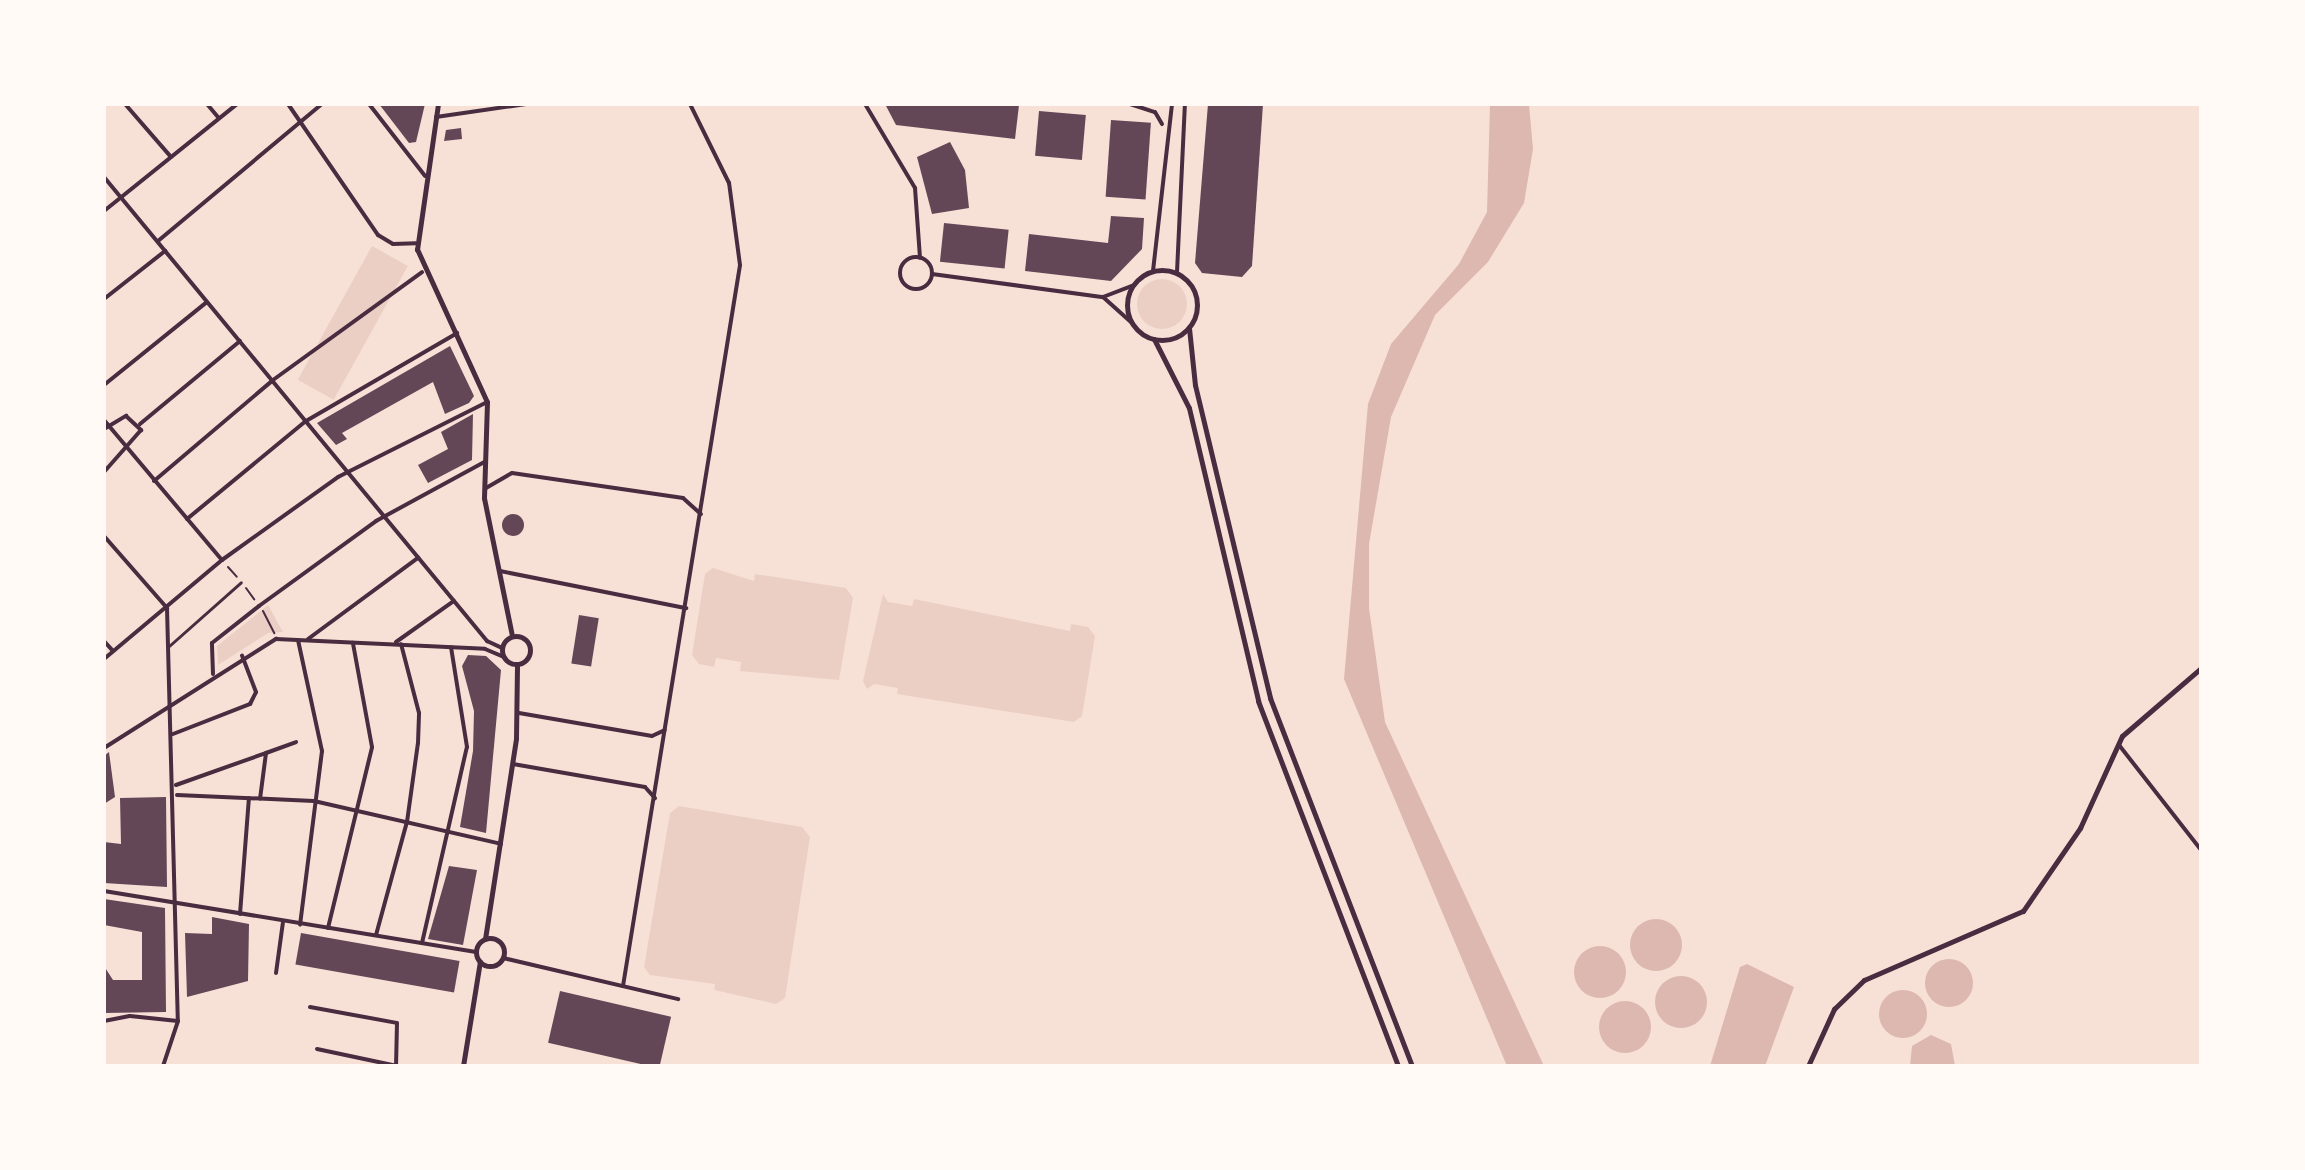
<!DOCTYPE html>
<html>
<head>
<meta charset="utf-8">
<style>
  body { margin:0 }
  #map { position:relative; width:2305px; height:1170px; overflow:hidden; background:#f7e1d7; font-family:"Source Sans 3",sans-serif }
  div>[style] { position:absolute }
  .green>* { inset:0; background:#ebcfc5; transform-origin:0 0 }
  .round { border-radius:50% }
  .water>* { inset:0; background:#dcb8b0 }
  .building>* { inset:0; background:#644757; transform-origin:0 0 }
  .path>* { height:2px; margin:-1px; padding:0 1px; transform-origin:1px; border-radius:1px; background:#4a2c40 }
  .pedestrian>* { height:3px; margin:-1.5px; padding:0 1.5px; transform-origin:1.5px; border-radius:1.5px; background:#4a2c40 }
  .minor>* { height:4px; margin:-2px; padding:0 2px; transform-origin:2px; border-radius:2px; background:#4a2c40 }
  .minor>.ring { margin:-2px; padding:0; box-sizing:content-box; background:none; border:4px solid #4a2c40; border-radius:50% }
  .tertiary>* { height:5px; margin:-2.5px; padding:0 2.5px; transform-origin:2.5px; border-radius:2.5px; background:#4a2c40 }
  .tertiary>.ring { margin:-2.5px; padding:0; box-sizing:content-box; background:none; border:5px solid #4a2c40; border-radius:50% }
  span { translate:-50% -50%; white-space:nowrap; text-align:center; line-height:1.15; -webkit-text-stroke:8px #fffaf5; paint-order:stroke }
  .frame { position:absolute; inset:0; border:106px solid #fffaf5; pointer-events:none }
</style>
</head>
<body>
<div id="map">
  <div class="green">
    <div style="left:372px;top:246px;width:41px;height:153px;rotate:29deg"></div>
    <div class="round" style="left:1137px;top:279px;width:50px;height:50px"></div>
    <div style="clip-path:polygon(713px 568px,754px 581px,755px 574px,846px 588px,853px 598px,839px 680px,740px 671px,741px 662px,716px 658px,714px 667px,699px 664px,692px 655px,705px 574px)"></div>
    <div style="clip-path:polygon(883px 594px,888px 602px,912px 606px,914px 599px,1070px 631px,1071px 624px,1088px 627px,1095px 636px,1082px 716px,1074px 722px,897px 694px,898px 688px,874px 684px,867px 689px,863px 681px)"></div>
    <div style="clip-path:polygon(268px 605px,283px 632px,268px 633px,218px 665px,217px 646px)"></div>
    <div style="clip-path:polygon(679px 806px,802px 827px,810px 837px,785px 998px,776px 1004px,714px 990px,715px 984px,650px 975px,644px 967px,670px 813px)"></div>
  </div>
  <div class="water">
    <div style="clip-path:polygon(1490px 104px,1529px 104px,1533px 149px,1524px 203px,1488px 262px,1435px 315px,1391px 417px,1369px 544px,1369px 608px,1385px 722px,1544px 1066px,1507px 1066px,1344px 679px,1368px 404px,1391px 344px,1459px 264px,1487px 212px)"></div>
    <div class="round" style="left:1630px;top:919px;width:52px;height:52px"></div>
    <div class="round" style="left:1574px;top:946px;width:52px;height:52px"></div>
    <div class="round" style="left:1925px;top:959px;width:48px;height:48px"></div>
    <div style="clip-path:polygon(1747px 964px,1794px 987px,1765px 1066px,1710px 1066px,1740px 967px)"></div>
    <div class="round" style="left:1655px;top:976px;width:52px;height:52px"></div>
    <div class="round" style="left:1879px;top:990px;width:48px;height:48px"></div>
    <div class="round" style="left:1599px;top:1001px;width:52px;height:52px"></div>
    <div style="clip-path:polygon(1931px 1035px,1951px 1044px,1955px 1066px,1910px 1066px,1912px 1046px)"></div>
  </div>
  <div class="building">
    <div style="clip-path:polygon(379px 104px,425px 104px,416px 142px,409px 143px)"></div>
    <div style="clip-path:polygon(885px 104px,1019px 105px,1015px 139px,896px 125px)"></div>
    <div style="clip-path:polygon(1208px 104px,1263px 104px,1252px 266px,1242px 277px,1202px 273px,1195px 263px)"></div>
    <div style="left:1039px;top:111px;width:47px;height:45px;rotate:5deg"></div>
    <div style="left:1111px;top:120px;width:40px;height:77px;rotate:4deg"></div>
    <div style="clip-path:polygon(461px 128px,462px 139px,444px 141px,446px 130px)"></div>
    <div style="clip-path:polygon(950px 142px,965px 170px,969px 208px,932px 214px,917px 157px)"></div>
    <div style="clip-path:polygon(1111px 216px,1144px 218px,1142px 249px,1111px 281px,1025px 271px,1029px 234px,1108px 243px)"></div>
    <div style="left:944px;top:223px;width:65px;height:39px;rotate:6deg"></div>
    <div style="clip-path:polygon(450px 346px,474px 396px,469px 403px,445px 414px,433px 382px,342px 433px,347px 439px,336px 445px,317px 423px)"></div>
    <div style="clip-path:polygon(473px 414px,472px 460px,428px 483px,418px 465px,448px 449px,441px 432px)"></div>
    <div class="round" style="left:502px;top:514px;width:22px;height:22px"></div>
    <div style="left:579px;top:615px;width:20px;height:49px;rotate:9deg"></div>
    <div style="clip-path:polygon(468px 655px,486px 656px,501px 670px,486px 833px,460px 827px,473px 751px,474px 711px,462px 666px)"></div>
    <div style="clip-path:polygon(109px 752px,115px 797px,104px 804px,104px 756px)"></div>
    <div style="clip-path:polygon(166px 797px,167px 887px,104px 883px,104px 842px,121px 844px,120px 798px)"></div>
    <div style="clip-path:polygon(449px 866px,477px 870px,463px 945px,428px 939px)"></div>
    <div style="clip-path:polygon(104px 899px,165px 908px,166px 1012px,104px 1013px,104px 966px,113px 980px,142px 980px,142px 932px,104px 925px)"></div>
    <div style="clip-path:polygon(212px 917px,249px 924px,248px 981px,187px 997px,185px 933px,212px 934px)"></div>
    <div style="left:301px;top:933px;width:161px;height:32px;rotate:10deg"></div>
    <div style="left:560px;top:991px;width:114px;height:53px;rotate:13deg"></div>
  </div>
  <div class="path">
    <div style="left:228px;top:567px;width:13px;rotate:48deg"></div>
    <div style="left:246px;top:588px;width:14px;rotate:54deg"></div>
    <div style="left:263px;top:611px;width:25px;rotate:63deg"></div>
  </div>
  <div class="pedestrian">
    <div style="left:169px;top:646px;width:96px;rotate:-41.6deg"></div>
  </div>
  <div class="minor">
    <div style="left:125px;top:104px;width:70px;rotate:49deg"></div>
    <div style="left:207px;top:104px;width:17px;rotate:50deg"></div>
    <div style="left:288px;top:104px;width:159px;rotate:55.5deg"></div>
    <div style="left:378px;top:235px;width:17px;rotate:31deg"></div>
    <div style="left:393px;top:244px;width:23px;rotate:-2deg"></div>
    <div style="left:369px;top:104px;width:91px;rotate:52.1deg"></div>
    <div style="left:865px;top:104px;width:98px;rotate:59.2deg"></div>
    <div style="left:915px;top:188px;width:70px;rotate:85.9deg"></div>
    <div style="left:1130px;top:104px;width:26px;rotate:18deg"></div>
    <div style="left:1155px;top:112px;width:14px;rotate:60deg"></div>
    <div style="left:436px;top:117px;width:91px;rotate:-8.2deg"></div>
    <div style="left:104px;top:177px;width:602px;rotate:50.46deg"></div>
    <div style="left:487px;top:641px;width:17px;rotate:25deg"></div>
    <div style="left:104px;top:211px;width:171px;rotate:-38.8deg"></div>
    <div style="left:158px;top:241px;width:214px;rotate:-39.9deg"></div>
    <div class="ring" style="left:900px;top:257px;width:28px;height:28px"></div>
    <div style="left:1153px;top:271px;width:168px;rotate:-83.5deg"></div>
    <div style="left:1177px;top:272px;width:168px;rotate:-87.3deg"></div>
    <div style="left:932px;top:274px;width:173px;rotate:7.7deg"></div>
    <div style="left:104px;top:299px;width:78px;rotate:-38.2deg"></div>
    <div style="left:1132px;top:323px;width:39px;rotate:-138deg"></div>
    <div style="left:1103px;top:297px;width:31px;rotate:-21deg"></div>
    <div style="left:104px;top:385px;width:132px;rotate:-38.9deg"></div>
    <div style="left:104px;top:420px;width:183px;rotate:49.9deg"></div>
    <div style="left:140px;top:424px;width:130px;rotate:-39.7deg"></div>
    <div style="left:104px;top:429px;width:26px;rotate:-31deg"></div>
    <div style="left:126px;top:416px;width:21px;rotate:43deg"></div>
    <div style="left:141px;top:430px;width:56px;rotate:131.4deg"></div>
    <div style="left:154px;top:481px;width:156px;rotate:-40.3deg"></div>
    <div style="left:273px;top:380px;width:184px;rotate:-35.9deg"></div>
    <div style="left:486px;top:488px;width:30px;rotate:-30deg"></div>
    <div style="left:512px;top:473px;width:173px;rotate:8.3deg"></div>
    <div style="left:683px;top:498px;width:24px;rotate:42deg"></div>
    <div style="left:187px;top:519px;width:154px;rotate:-39.5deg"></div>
    <div style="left:306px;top:421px;width:175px;rotate:-30.2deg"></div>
    <div style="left:104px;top:536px;width:96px;rotate:48.8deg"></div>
    <div style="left:167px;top:608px;width:413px;rotate:88.5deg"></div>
    <div style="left:178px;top:1021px;width:47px;rotate:108.4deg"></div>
    <div style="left:500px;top:571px;width:190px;rotate:11.3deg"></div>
    <div style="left:308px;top:639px;width:137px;rotate:-36.4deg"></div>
    <div style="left:298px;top:640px;width:114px;rotate:77.8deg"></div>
    <div style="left:322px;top:751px;width:175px;rotate:97.2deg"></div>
    <div style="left:104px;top:641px;width:13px;rotate:48deg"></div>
    <div style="left:396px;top:642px;width:71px;rotate:-35.3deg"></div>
    <div style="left:104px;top:659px;width:154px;rotate:-40deg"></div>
    <div style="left:222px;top:560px;width:143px;rotate:-35.6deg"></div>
    <div style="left:338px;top:477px;width:167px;rotate:-26.7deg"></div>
    <div style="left:213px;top:674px;width:31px;rotate:-92deg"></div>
    <div style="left:212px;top:643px;width:60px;rotate:-38.2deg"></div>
    <div style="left:259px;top:606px;width:145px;rotate:-36deg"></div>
    <div style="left:376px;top:521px;width:125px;rotate:-28.6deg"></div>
    <div style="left:519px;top:713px;width:135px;rotate:9.8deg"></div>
    <div style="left:652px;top:736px;width:14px;rotate:-25deg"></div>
    <div style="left:173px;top:734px;width:83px;rotate:-21.3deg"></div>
    <div style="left:250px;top:704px;width:13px;rotate:-63deg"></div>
    <div style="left:256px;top:692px;width:39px;rotate:-111deg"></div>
    <div style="left:2119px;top:745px;width:133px;rotate:52deg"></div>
    <div style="left:104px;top:748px;width:204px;rotate:-32.4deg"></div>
    <div style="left:276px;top:639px;width:209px;rotate:2.7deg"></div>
    <div style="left:485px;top:649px;width:21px;rotate:23deg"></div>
    <div style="left:266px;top:753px;width:32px;rotate:-20deg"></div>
    <div style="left:513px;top:764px;width:134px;rotate:9.9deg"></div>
    <div style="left:645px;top:787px;width:15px;rotate:48deg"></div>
    <div style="left:176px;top:785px;width:96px;rotate:-19.6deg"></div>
    <div style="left:266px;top:753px;width:46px;rotate:97.4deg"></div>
    <div style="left:177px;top:795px;width:137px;rotate:2.5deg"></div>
    <div style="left:314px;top:801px;width:192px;rotate:12.9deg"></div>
    <div style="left:104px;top:891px;width:377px;rotate:9.3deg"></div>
    <div style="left:240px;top:914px;width:116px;rotate:-85.6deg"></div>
    <div style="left:328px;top:928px;width:186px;rotate:-76.3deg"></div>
    <div style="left:372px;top:747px;width:106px;rotate:-100.4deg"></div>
    <div style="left:376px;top:935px;width:117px;rotate:-74.7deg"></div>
    <div style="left:407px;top:822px;width:80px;rotate:-82.1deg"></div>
    <div style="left:418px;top:743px;width:30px;rotate:-88deg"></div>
    <div style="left:419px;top:713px;width:71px;rotate:-104.6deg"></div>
    <div style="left:422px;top:943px;width:201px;rotate:-77.1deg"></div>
    <div style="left:467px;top:747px;width:101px;rotate:-99.1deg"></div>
    <div style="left:503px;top:958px;width:180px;rotate:13.2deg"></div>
    <div style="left:276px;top:973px;width:51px;rotate:-82.2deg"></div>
    <div style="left:623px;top:986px;width:730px;rotate:-80.78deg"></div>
    <div style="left:740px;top:265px;width:83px;rotate:-97.6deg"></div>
    <div style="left:729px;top:183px;width:88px;rotate:-116.3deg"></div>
    <div style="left:310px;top:1007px;width:88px;rotate:10.4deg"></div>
    <div style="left:397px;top:1023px;width:43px;rotate:91.3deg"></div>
    <div style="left:104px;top:1021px;width:26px;rotate:-11deg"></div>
    <div style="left:130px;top:1016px;width:48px;rotate:5.9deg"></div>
    <div style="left:317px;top:1049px;width:82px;rotate:12deg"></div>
  </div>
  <div class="tertiary">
    <div style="left:438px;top:104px;width:147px;rotate:98.2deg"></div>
    <div style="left:417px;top:249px;width:168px;rotate:65.4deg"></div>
    <div style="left:487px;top:402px;width:96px;rotate:91.8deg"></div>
    <div style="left:484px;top:498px;width:141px;rotate:78.5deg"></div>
    <div class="ring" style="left:1127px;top:270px;width:65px;height:65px"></div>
    <div style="left:1189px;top:328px;width:57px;rotate:84deg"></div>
    <div style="left:1195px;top:385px;width:322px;rotate:76.5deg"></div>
    <div style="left:1270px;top:698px;width:394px;rotate:68.9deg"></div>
    <div style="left:1154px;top:339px;width:77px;rotate:63.1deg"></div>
    <div style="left:1189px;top:408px;width:301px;rotate:76.7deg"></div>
    <div style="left:1258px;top:701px;width:391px;rotate:69deg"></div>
    <div class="ring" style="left:502px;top:636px;width:23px;height:23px"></div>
    <div class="ring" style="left:476px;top:938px;width:23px;height:23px"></div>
    <div style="left:485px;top:939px;width:203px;rotate:-81.2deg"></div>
    <div style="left:516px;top:738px;width:74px;rotate:-89.2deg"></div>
    <div style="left:463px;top:1066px;width:106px;rotate:-80.8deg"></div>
    <div style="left:1808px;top:1066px;width:63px;rotate:-65.5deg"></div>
    <div style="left:1834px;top:1009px;width:42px;rotate:-44deg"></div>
    <div style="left:1864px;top:980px;width:173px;rotate:-23.5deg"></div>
    <div style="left:2023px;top:911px;width:101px;rotate:-55.5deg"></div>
    <div style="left:2080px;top:828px;width:101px;rotate:-65.5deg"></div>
    <div style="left:2122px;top:736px;width:104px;rotate:-40.7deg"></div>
  </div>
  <div class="frame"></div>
</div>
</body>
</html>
